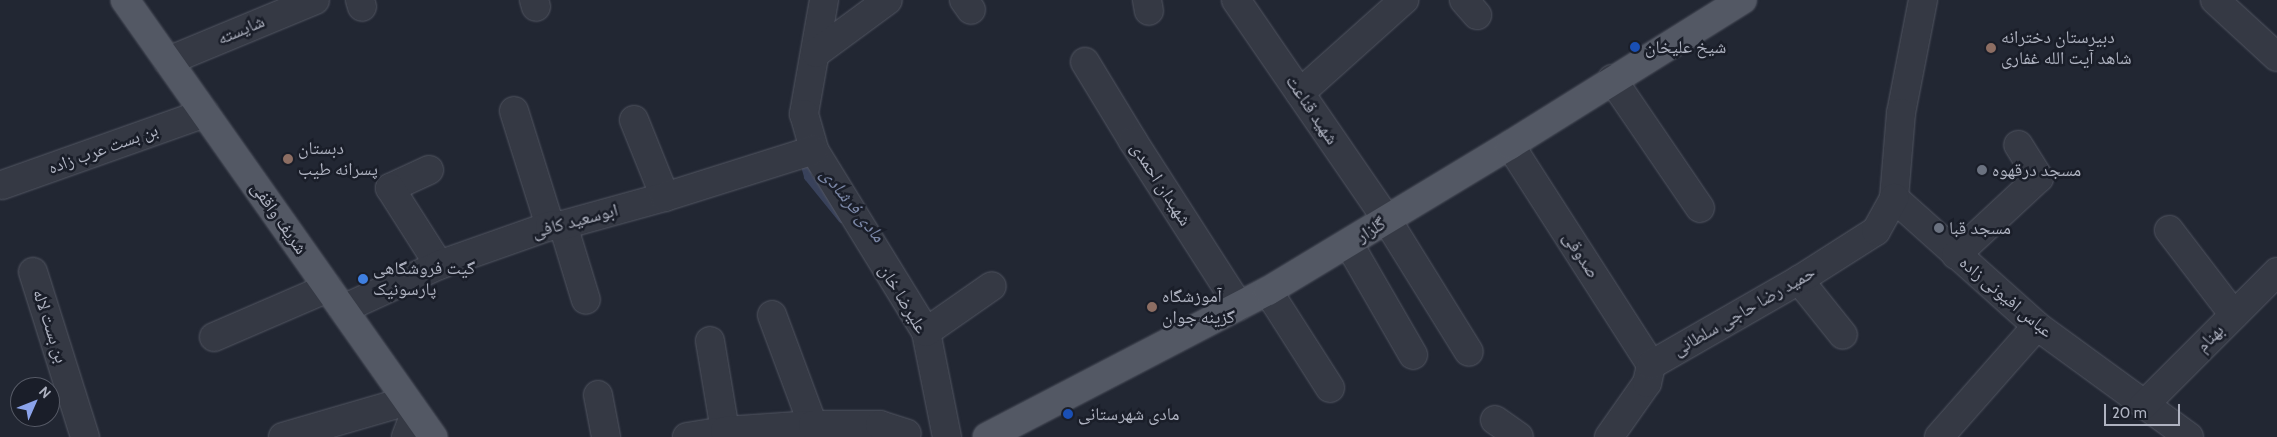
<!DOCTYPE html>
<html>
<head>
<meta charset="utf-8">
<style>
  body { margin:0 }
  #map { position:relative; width:2277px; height:437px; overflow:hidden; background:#222733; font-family:Cabin,"Noto Naskh Arabic",sans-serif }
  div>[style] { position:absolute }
  .stream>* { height:8px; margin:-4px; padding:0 4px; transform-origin:4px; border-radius:4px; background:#39425b }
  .roads { filter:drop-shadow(0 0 1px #525662) drop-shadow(0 0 1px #525662) }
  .minor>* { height:28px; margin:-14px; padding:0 14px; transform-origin:14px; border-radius:14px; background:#353944 }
  .major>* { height:28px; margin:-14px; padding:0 14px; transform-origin:14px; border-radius:14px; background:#535864 }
  .dots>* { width:14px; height:14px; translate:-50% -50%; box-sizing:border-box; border:2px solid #1a1e29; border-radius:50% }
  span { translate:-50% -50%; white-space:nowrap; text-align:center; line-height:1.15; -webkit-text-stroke:5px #1a1e29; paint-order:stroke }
  .street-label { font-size:18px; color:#afb3c1 }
  .poi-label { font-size:18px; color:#afb3c1 }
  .left { translate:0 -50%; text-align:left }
  .water-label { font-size:19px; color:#7b87a6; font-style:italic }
  .north { position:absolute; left:10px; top:377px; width:50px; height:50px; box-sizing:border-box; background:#1a1e29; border:1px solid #565a66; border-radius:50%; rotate:46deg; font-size:14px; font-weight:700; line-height:20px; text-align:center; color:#afb3c1 }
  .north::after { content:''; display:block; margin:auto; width:18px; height:22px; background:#8ba3ea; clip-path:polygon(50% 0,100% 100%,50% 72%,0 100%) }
  .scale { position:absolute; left:2104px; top:404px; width:76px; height:22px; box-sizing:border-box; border:2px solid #afb3c1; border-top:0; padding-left:6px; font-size:15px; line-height:18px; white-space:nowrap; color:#afb3c1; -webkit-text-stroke:4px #1a1e29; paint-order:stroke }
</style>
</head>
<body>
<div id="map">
  <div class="stream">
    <div style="left:803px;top:159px;width:19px;rotate:74deg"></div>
    <div style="left:808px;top:177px;width:54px;rotate:51deg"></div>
  </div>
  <div class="roads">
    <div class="minor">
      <div style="left:360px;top:0;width:7px;rotate:74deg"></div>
      <div style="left:534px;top:0;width:7px;rotate:74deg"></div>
      <div style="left:824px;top:0;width:116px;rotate:100deg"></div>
      <div style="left:804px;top:114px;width:37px;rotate:74deg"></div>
      <div style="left:814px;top:150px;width:214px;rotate:58.4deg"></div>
      <div style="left:926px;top:332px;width:107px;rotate:78.7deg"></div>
      <div style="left:964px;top:0;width:12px;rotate:55deg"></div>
      <div style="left:1147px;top:0;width:11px;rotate:80deg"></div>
      <div style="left:1236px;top:0;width:267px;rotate:55.5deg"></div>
      <div style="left:1387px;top:220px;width:155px;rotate:58.2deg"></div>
      <div style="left:1464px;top:0;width:20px;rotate:49deg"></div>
      <div style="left:1923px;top:0;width:115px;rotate:101deg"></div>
      <div style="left:1901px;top:113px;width:85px;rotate:94.7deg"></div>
      <div style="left:1894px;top:198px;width:192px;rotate:41.8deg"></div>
      <div style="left:2037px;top:326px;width:188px;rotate:36.1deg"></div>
      <div style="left:2215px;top:0;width:84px;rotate:42.6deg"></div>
      <div style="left:816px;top:53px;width:89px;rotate:-36.4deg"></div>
      <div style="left:168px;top:61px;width:159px;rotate:-22.5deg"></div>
      <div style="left:1085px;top:62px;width:92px;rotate:58.7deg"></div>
      <div style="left:1133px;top:141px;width:196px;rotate:57.3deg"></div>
      <div style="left:1612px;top:79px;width:156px;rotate:55.7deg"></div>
      <div style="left:1300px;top:93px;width:140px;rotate:-41.8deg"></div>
      <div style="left:514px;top:111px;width:121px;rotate:72.6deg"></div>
      <div style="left:634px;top:120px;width:83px;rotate:68.1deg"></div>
      <div style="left:1510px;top:145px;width:261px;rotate:57.3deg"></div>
      <div style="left:429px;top:170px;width:43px;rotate:155.2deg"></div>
      <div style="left:390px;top:188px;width:91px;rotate:57.5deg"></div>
      <div style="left:2px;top:185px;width:215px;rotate:-19.5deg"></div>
      <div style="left:563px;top:225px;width:78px;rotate:73deg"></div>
      <div style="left:2169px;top:230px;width:107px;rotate:52.6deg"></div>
      <div style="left:1349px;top:244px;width:128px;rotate:60deg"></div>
      <div style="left:1956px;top:255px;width:113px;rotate:-42.9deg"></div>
      <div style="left:2039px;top:178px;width:39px;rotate:-122deg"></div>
      <div style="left:33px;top:272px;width:173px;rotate:72.5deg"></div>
      <div style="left:1799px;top:280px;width:70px;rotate:51.3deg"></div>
      <div style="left:1268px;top:291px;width:115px;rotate:57.4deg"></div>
      <div style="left:343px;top:309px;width:106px;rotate:-24.6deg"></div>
      <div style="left:439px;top:265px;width:118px;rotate:-19.4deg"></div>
      <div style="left:550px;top:226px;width:13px;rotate:-4deg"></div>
      <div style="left:563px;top:225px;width:106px;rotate:-15.4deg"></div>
      <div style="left:665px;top:197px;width:156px;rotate:-17.5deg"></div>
      <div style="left:772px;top:315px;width:117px;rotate:69.6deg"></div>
      <div style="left:926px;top:332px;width:80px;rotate:-34.9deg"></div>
      <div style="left:214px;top:337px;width:124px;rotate:-23.3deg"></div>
      <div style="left:710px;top:341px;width:91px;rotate:80.5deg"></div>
      <div style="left:598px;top:395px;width:43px;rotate:79.2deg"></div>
      <div style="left:2144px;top:405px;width:188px;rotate:-45deg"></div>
      <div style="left:1495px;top:420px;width:29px;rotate:35deg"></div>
      <div style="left:283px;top:437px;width:129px;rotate:-16.2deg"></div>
      <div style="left:406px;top:437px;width:26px;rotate:-69deg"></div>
      <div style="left:687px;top:437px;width:38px;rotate:-9deg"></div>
      <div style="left:725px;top:431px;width:88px;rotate:-3.9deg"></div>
      <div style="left:813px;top:425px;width:67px"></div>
      <div style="left:880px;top:425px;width:28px;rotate:18deg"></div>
      <div style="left:1609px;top:437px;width:66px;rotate:-54.9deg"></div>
      <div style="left:1647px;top:383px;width:18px;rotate:-77deg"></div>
      <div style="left:1651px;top:365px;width:171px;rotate:-29.9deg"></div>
      <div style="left:1799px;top:280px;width:91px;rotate:-32.5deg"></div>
      <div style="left:1876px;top:231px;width:38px;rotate:-61deg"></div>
      <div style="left:1939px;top:437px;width:148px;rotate:-48.6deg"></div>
    </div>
    <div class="major">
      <div style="left:125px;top:0;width:535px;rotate:54.82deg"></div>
      <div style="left:987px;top:437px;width:317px;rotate:-27.5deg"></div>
      <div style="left:1268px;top:291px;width:283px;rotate:-31.1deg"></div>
      <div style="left:1510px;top:145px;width:274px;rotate:-32deg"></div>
    </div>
  </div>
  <div class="dots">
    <div style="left:1635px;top:47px;background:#1a4fb4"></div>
    <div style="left:1991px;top:48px;background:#8d6e63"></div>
    <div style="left:288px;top:159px;background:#8d6e63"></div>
    <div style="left:1982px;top:170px;background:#6b7280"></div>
    <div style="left:1939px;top:228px;background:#6b7280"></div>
    <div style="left:363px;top:279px;background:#3f7fe0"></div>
    <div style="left:1152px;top:307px;background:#8d6e63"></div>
    <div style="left:1068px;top:414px;background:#1a4fb4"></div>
  </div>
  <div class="street-label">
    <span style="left:241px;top:30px;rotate:-23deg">شایسته</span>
    <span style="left:1312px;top:110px;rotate:56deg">شهید قناعت</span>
    <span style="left:103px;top:149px;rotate:-20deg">بن بست عرب زاده</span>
    <span style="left:1161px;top:184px;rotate:57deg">شهیدان احمدی</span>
    <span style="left:279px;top:218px;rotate:55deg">شریف واقفی</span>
    <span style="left:575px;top:221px;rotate:-15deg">ابوسعید کافی</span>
    <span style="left:1371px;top:230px;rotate:-32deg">گلزار</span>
    <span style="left:1581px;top:255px;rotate:57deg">صدوقی</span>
    <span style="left:2006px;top:297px;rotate:40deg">عباس افیونی زاده</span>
    <span style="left:903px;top:299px;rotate:59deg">علیرضا خان</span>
    <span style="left:1744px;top:311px;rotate:-30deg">حمید رضا حاجی سلطانی</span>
    <span style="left:50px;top:326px;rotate:72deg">بن بست لاله</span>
    <span style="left:2210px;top:338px;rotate:-45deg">بهنام</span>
  </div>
  <div class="poi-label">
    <span class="left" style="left:2001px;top:48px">دبیرستان دخترانه<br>شاهد آیت الله غفاری</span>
    <span class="left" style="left:1645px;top:47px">شیخ علیخان</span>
    <span class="left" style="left:298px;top:159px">دبستان<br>پسرانه طیب</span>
    <span class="left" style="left:1992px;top:170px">مسجد درقهوه</span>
    <span class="left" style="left:1949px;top:228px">مسجد قبا</span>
    <span class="left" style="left:373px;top:279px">گیت فروشگاهی<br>پارسونیک</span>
    <span class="left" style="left:1162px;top:307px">آموزشگاه<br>گزینه جوان</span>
    <span class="left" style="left:1078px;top:414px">مادی شهرستانی</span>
  </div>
  <div class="water-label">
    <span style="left:853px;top:205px;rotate:51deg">مادی فرشادی</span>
  </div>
  <div class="north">N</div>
  <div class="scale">20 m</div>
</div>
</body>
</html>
